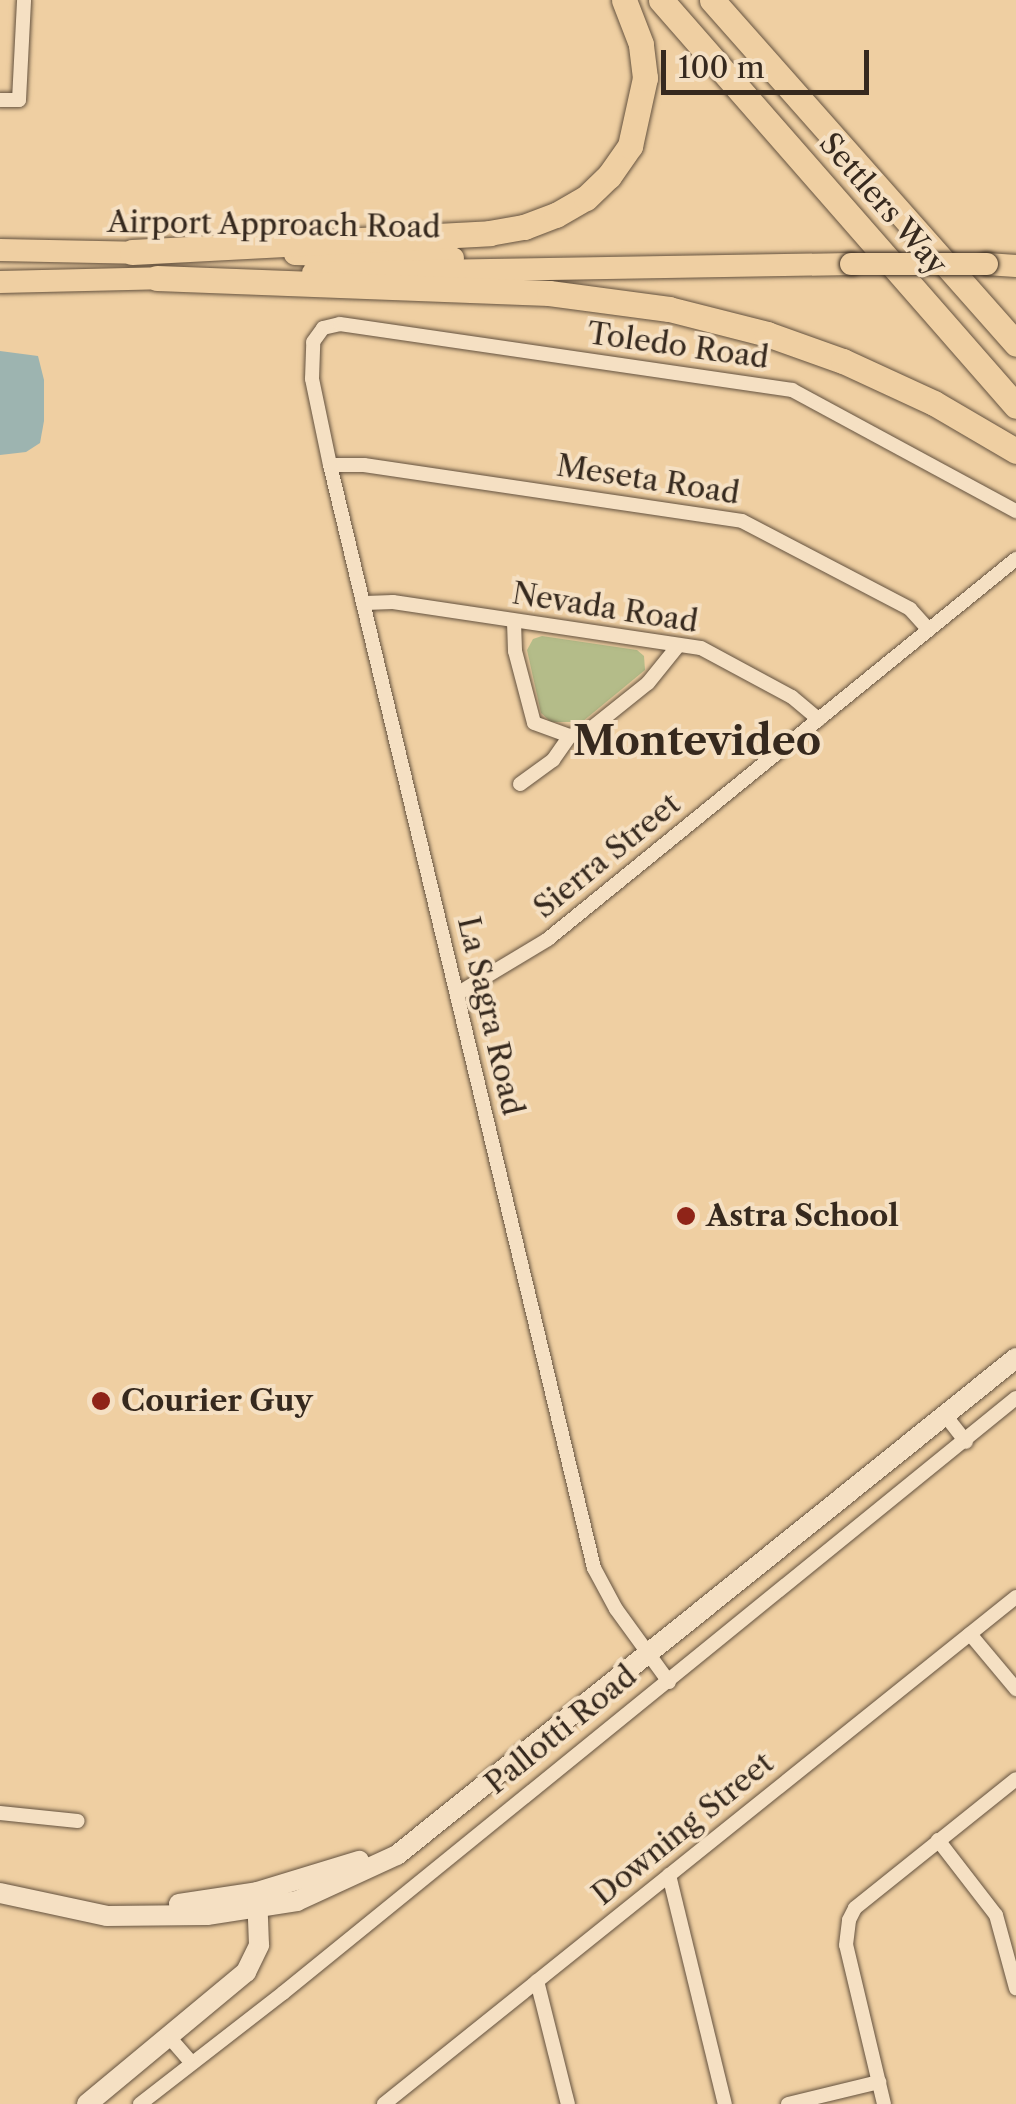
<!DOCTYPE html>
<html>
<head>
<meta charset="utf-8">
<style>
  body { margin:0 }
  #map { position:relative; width:1016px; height:2104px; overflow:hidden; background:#efcfa2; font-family:"Libre Caslon Text",serif }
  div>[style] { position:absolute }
  .green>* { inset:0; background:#b4bc89 }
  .water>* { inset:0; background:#9db4b0 }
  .roads { filter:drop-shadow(0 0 2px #64523f) drop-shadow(0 0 2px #64523f) }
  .street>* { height:14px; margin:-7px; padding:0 7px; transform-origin:7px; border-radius:7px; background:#f5e0c3 }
  .secondary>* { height:20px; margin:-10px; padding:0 10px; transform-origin:10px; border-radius:10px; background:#f5e0c3 }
  .primary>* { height:22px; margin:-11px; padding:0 11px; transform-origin:11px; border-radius:11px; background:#efcfa2 }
  .highway>* { height:25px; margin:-12.5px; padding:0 12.5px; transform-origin:12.5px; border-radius:12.5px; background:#efcfa2 }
  .bridges { filter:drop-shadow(0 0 2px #36291e) drop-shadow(0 0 2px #36291e) }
  .primary-bridge>* { height:22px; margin:-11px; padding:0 11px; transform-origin:11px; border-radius:11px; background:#efcfa2 }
  .dots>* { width:28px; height:28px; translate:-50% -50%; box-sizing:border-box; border:5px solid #f5e0c3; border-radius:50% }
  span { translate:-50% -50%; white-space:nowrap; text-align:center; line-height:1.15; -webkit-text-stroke:8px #f5e0c3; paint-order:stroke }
  .street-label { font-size:30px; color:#36291e }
  .poi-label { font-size:30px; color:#36291e; font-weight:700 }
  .left { translate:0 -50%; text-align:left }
  .district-label { font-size:40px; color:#36291e; font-weight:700 }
  .scale { position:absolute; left:661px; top:50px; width:208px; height:45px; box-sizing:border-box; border:5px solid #36291e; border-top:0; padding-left:12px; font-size:30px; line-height:35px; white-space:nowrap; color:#36291e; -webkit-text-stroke:8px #f5e0c3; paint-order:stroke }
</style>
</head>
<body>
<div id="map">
  <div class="green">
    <div style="clip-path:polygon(542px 636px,637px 650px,644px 656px,645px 670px,582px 722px,551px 722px,541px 713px,527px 650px,533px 639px)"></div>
  </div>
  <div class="water">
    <div style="clip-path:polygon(0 351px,38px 356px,44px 380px,44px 421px,40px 443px,26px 452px,0 455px)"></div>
  </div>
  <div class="roads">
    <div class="street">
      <div style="left:0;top:100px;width:19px"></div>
      <div style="left:19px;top:100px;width:100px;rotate:-87.1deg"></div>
      <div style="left:330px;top:465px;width:34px"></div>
      <div style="left:364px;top:465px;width:382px;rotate:8.4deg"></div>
      <div style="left:742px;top:521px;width:190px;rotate:27.6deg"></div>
      <div style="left:910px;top:609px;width:28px;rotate:48deg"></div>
      <div style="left:365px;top:603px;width:28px;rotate:-2deg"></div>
      <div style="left:393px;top:602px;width:311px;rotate:8.5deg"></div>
      <div style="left:701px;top:648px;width:103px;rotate:28.3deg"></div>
      <div style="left:792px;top:697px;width:35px;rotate:40deg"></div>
      <div style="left:514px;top:622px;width:29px;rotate:88deg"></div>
      <div style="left:515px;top:651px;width:74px;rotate:75.2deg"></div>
      <div style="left:534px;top:723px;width:38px;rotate:20deg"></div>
      <div style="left:570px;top:736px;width:19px;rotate:-16deg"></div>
      <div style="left:588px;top:731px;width:77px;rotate:-38.7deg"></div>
      <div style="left:648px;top:683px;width:48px;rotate:-51deg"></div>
      <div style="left:520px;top:784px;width:41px;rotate:-36deg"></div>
      <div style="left:553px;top:760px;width:29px;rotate:-55deg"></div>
      <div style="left:457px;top:994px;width:106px;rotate:-31.1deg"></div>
      <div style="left:548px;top:939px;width:603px;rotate:-39.08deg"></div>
      <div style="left:945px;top:1415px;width:34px;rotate:52deg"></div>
      <div style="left:970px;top:1634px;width:72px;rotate:50.1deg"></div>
      <div style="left:669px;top:1682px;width:90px;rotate:-126deg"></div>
      <div style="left:616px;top:1609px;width:47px;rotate:-118.2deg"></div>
      <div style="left:594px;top:1568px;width:1134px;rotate:-103.46deg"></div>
      <div style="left:330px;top:465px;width:88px;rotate:-101.8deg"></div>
      <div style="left:312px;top:379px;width:37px;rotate:-88deg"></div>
      <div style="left:313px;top:342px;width:17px;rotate:-54deg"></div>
      <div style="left:323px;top:328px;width:17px;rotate:-13deg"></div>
      <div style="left:340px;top:324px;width:457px;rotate:8.3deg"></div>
      <div style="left:792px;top:390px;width:255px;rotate:28.4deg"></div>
      <div style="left:0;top:1813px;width:78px;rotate:5.9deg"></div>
      <div style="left:938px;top:1840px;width:95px;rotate:52.3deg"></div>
      <div style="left:996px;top:1915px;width:76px;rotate:74.7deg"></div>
      <div style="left:669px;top:1875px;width:236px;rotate:76.3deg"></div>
      <div style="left:537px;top:1981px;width:127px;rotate:75.9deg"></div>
      <div style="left:170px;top:2038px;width:33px;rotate:49deg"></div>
      <div style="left:140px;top:2104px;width:181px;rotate:-37.8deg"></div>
      <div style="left:283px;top:1993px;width:944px;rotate:-39.07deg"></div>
      <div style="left:384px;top:2104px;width:810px;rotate:-38.74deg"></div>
      <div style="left:788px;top:2104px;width:94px;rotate:-13.6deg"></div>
      <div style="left:884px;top:2104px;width:163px;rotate:-103.4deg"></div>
      <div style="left:846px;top:1945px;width:25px;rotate:-83deg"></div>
      <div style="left:849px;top:1920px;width:13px;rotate:-63deg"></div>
      <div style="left:855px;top:1908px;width:206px;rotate:-38.7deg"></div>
    </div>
    <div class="secondary">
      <div style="left:0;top:1893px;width:109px;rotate:12.1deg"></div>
      <div style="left:107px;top:1916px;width:100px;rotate:-0.6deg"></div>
      <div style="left:207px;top:1915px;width:91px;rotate:-8.8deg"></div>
      <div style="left:297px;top:1901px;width:110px;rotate:-24.7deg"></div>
      <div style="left:397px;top:1855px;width:794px;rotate:-38.76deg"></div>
      <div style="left:179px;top:1904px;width:79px;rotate:-8.7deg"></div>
      <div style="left:257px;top:1892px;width:107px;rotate:-16.9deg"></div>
      <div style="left:87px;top:2104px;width:207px;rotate:-39.7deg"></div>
      <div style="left:246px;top:1972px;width:30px;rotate:-64deg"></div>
      <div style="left:259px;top:1945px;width:51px;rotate:-92.2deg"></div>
    </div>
    <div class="primary">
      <div style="left:0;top:250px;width:148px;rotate:1.2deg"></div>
      <div style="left:295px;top:254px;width:158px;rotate:1.5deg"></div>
      <div style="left:987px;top:264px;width:29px;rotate:4deg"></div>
      <div style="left:313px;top:273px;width:538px;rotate:-0.96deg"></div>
      <div style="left:0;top:282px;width:171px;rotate:-1.3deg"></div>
    </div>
    <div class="highway">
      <div style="left:661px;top:0;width:539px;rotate:48.83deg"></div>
      <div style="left:712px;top:0;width:459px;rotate:48.5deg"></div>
      <div style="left:132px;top:252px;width:358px;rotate:-3deg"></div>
      <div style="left:489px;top:233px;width:36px;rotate:-10deg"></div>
      <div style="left:524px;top:227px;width:34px;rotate:-21deg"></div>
      <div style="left:556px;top:215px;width:34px;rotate:-30deg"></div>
      <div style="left:586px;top:198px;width:32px;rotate:-44deg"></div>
      <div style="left:609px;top:176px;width:37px;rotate:-55deg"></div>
      <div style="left:630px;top:146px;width:70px;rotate:-77.6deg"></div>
      <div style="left:645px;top:78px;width:34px;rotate:-97deg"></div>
      <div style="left:641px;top:44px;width:47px;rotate:-111.1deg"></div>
      <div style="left:157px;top:278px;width:392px;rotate:2.2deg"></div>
      <div style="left:549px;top:293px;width:121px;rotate:7.6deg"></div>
      <div style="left:669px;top:309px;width:101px;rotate:14.3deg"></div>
      <div style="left:767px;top:334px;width:81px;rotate:19.6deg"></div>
      <div style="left:843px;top:361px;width:100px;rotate:24.8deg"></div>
      <div style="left:934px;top:403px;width:95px;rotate:30.3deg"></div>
    </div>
  </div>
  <div class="bridges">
    <div class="primary-bridge">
      <div style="left:851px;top:264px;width:136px"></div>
    </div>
  </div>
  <div class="dots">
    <div style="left:686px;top:1216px;background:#8f2418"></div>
    <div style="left:101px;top:1401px;background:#8f2418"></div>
  </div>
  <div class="street-label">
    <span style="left:883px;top:204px;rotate:49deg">Settlers Way</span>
    <span style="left:274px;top:225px;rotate:1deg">Airport Approach Road</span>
    <span style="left:678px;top:346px;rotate:8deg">Toledo Road</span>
    <span style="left:648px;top:480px;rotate:9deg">Meseta Road</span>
    <span style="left:605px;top:608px;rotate:9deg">Nevada Road</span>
    <span style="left:607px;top:856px;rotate:-39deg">Sierra Street</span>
    <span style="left:490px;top:1016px;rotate:77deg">La Sagra Road</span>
    <span style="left:561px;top:1730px;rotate:-39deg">Pallotti Road</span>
    <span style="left:683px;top:1829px;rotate:-39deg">Downing Street</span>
  </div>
  <div class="poi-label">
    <span class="left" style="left:706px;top:1216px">Astra School</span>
    <span class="left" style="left:121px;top:1401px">Courier Guy</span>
  </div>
  <div class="district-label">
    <span style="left:697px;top:741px">Montevideo</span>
  </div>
  <div class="scale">100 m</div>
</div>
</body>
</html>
